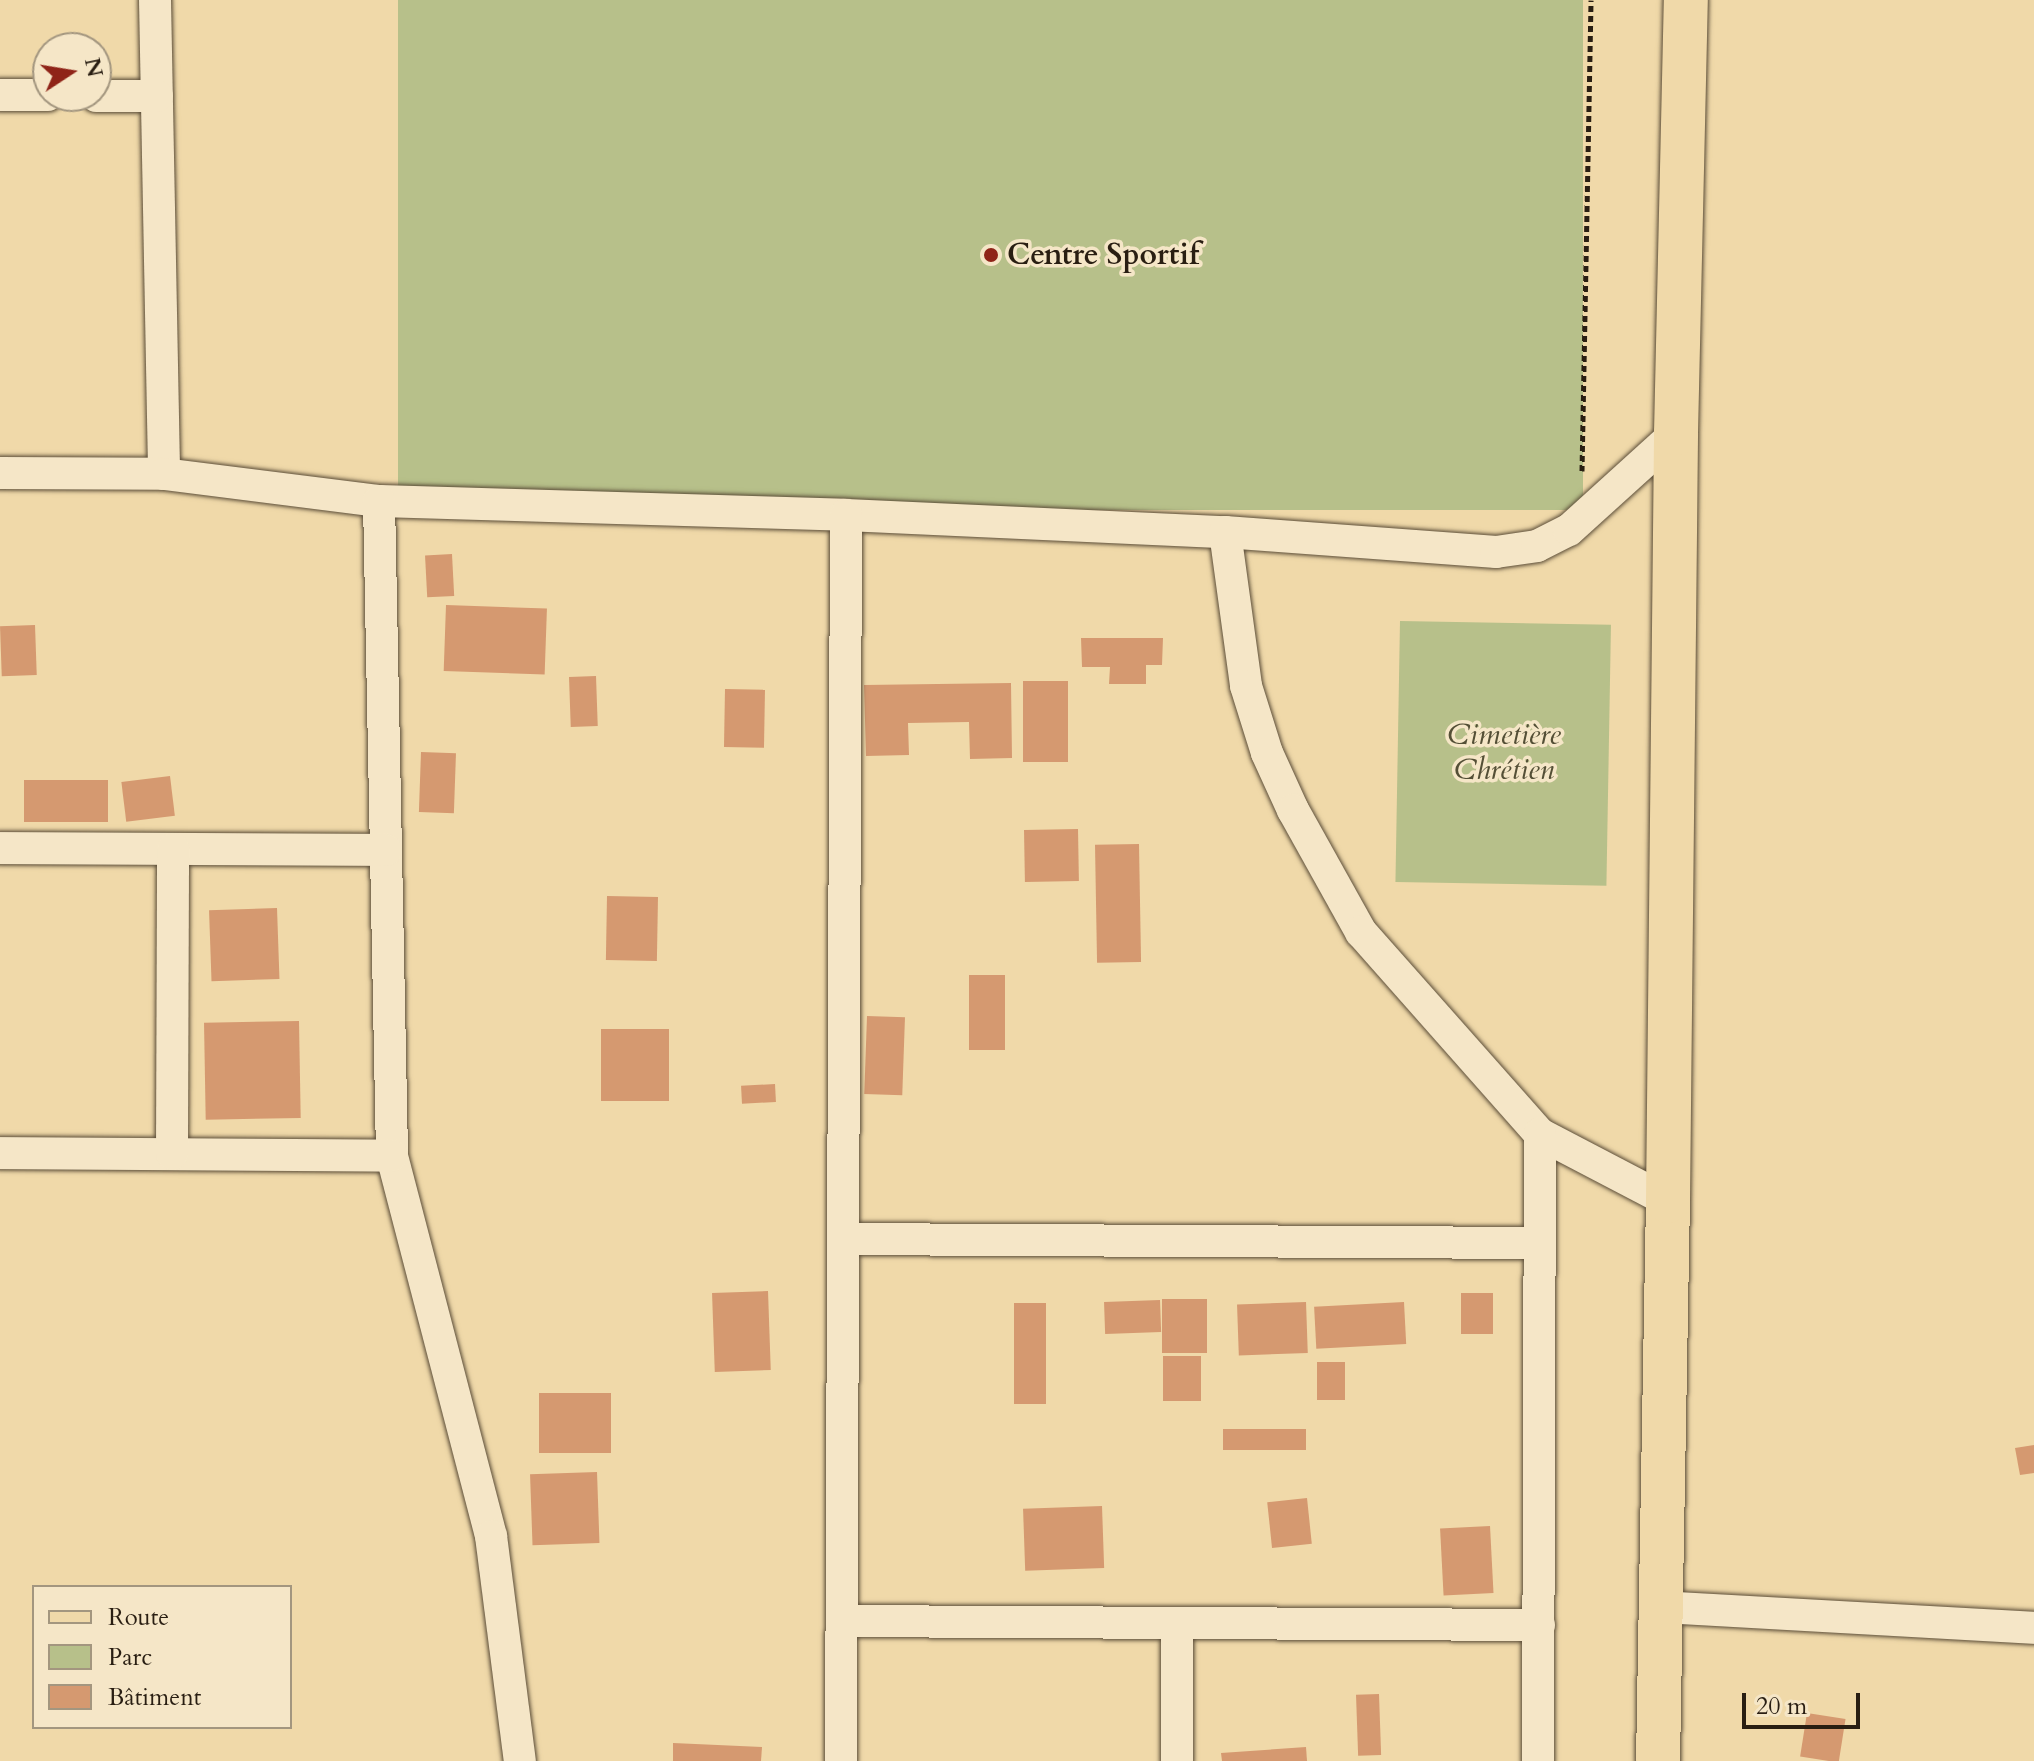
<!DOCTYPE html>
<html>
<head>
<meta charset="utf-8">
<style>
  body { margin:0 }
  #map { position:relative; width:2034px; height:1761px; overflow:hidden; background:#f0d9a9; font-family:Cardo,serif }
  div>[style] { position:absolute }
  .green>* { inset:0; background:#b7c08a; transform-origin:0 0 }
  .building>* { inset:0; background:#d59970; transform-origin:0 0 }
  .path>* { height:5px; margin-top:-2.5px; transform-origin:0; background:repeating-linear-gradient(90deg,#291e12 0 6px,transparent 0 10px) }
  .roads { filter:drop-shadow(0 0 2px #5b4d38) drop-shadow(0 0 2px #5b4d38) }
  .street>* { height:32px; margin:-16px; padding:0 16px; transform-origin:16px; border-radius:16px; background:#f5e6c7 }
  .primary>* { height:44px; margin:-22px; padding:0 22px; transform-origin:22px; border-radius:22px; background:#f0d9a9 }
  .dots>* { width:22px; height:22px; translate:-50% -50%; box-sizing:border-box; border:4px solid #f5e6c7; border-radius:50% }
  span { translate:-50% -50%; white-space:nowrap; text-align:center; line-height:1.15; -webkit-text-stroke:7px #f5e6c7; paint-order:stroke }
  .poi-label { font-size:30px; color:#291e12; font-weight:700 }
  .left { translate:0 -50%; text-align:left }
  .park-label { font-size:30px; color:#544f36; font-style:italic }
  .legend { position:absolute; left:32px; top:1585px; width:260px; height:144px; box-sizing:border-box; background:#f5e6c7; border:2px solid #a3967f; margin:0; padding:10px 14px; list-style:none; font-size:24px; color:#291e12 }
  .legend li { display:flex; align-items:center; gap:16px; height:40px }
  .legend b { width:40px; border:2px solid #a3967f }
  .north { position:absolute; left:32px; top:32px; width:80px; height:80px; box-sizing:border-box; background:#f5e6c7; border:2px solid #a3967f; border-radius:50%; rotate:78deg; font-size:22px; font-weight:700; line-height:32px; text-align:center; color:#291e12 }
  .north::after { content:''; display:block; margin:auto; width:28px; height:36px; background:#8f2418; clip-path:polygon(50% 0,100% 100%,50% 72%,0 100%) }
  .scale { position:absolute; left:1742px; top:1693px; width:118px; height:36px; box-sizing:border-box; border:4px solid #291e12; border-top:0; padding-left:10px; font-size:24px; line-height:28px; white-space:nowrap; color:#291e12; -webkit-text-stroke:6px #f5e6c7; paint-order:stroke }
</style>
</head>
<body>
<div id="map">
  <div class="green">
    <div style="left:398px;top:0;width:1185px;height:510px"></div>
    <div style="left:1400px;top:621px;width:211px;height:261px;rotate:1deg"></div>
  </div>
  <div class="building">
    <div style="left:452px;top:554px;width:42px;height:27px;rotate:87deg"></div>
    <div style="left:446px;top:605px;width:101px;height:66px;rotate:2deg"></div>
    <div style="left:35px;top:625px;width:50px;height:35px;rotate:88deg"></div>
    <div style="clip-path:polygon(1081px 638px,1163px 638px,1162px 665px,1146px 665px,1146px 684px,1109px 684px,1110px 667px,1082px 667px)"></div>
    <div style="left:596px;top:676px;width:50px;height:27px;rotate:88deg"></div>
    <div style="left:1023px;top:681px;width:45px;height:81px"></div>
    <div style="clip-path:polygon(1011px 683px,1012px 758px,970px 759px,969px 722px,908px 723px,909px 755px,866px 756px,864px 685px)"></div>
    <div style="left:725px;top:689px;width:40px;height:58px;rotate:1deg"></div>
    <div style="left:421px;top:752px;width:35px;height:60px;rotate:2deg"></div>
    <div style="left:170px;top:776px;width:40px;height:49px;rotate:83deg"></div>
    <div style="left:24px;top:780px;width:84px;height:42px"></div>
    <div style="left:1078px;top:829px;width:52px;height:54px;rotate:89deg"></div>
    <div style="left:1139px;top:844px;width:118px;height:44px;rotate:89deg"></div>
    <div style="left:607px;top:896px;width:51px;height:64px;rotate:1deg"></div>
    <div style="left:277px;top:908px;width:71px;height:68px;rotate:88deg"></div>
    <div style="left:969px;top:975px;width:36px;height:75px"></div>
    <div style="left:867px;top:1016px;width:38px;height:78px;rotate:2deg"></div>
    <div style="left:299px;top:1021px;width:97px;height:95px;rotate:89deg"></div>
    <div style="left:601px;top:1029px;width:68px;height:72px"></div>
    <div style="left:775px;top:1084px;width:18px;height:34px;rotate:87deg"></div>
    <div style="left:768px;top:1291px;width:79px;height:56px;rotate:88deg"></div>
    <div style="left:1461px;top:1293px;width:32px;height:41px"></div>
    <div style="left:1162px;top:1299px;width:45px;height:54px"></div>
    <div style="left:1160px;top:1300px;width:32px;height:56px;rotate:88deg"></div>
    <div style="left:1306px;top:1302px;width:51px;height:69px;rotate:88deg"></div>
    <div style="left:1404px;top:1302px;width:42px;height:90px;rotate:87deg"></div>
    <div style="left:1014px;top:1303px;width:32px;height:101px"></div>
    <div style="left:1163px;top:1356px;width:38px;height:45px"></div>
    <div style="left:1317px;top:1362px;width:28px;height:38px"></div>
    <div style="left:539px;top:1393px;width:72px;height:60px"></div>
    <div style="left:1223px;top:1429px;width:83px;height:21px"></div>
    <div style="clip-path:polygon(2034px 1445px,2034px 1473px,2020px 1475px,2015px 1448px)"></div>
    <div style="left:597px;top:1472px;width:71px;height:67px;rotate:88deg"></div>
    <div style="left:1307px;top:1498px;width:46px;height:40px;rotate:84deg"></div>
    <div style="left:1102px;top:1506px;width:62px;height:79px;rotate:88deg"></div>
    <div style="left:1490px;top:1526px;width:67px;height:50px;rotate:87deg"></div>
    <div style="left:1379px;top:1694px;width:61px;height:23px;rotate:88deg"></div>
    <div style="left:1807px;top:1713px;width:39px;height:44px;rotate:9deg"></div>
    <div style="clip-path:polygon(673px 1743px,762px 1747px,761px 1761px,673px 1761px)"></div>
    <div style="clip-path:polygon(1306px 1747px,1307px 1761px,1222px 1761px,1221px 1753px)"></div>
  </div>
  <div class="path">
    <div style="left:1582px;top:471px;width:471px;rotate:-88.9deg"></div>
  </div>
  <div class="roads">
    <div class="street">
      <div style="left:155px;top:0;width:474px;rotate:88.9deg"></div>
      <div style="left:0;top:95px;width:48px"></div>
      <div style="left:96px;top:96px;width:61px"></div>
      <div style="left:0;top:473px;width:164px;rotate:0.3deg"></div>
      <div style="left:164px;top:474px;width:217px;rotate:7.2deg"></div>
      <div style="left:379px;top:501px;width:467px;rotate:1.7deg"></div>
      <div style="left:846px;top:515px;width:379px;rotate:2.6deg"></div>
      <div style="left:1225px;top:532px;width:272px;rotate:4.2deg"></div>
      <div style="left:1496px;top:552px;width:41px;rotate:-8.3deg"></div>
      <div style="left:1537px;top:546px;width:36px;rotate:-27deg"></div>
      <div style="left:1569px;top:530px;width:144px;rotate:-42.2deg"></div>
      <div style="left:379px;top:501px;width:655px;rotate:88.86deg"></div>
      <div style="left:392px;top:1156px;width:393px;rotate:75.4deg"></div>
      <div style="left:491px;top:1536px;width:227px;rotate:82.7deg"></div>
      <div style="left:1225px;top:532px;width:155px;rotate:82.2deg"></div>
      <div style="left:1246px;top:686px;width:70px;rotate:72.6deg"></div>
      <div style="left:1267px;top:753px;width:63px;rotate:65.5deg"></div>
      <div style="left:1293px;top:810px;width:140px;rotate:60.9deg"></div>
      <div style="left:1361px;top:932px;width:270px;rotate:48.5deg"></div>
      <div style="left:1540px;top:1134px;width:144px;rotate:27.6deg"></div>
      <div style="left:0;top:848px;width:386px;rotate:0.3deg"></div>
      <div style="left:0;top:1153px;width:392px;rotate:0.4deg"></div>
      <div style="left:172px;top:1154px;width:305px;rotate:-89.8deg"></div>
      <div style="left:843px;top:1239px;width:697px;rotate:0.33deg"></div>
      <div style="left:1661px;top:1607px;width:374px;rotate:3.2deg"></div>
      <div style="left:842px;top:1621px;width:697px;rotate:0.33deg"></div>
      <div style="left:841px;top:1761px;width:1246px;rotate:-89.77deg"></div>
      <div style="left:1177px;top:1761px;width:138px;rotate:-90deg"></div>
      <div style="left:1538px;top:1761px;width:627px;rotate:-89.82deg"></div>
    </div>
    <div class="primary">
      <div style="left:1658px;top:1761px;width:560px;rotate:-88.98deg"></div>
      <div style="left:1668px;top:1201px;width:768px;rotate:-89.4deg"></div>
      <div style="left:1676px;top:433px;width:433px;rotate:-88.7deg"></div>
    </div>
  </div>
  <div class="dots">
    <div style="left:991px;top:255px;background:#8f2418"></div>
  </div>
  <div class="poi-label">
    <span class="left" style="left:1007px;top:255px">Centre Sportif</span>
  </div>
  <div class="park-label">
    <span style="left:1504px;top:752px">Cimetière<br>Chrétien</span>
  </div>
  <ul class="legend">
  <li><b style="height:10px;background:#f0d9a9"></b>Route</li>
  <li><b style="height:22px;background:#b7c08a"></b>Parc</li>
  <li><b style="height:22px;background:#d59970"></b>Bâtiment</li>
  </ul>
  <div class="north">N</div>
  <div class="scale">20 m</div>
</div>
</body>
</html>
